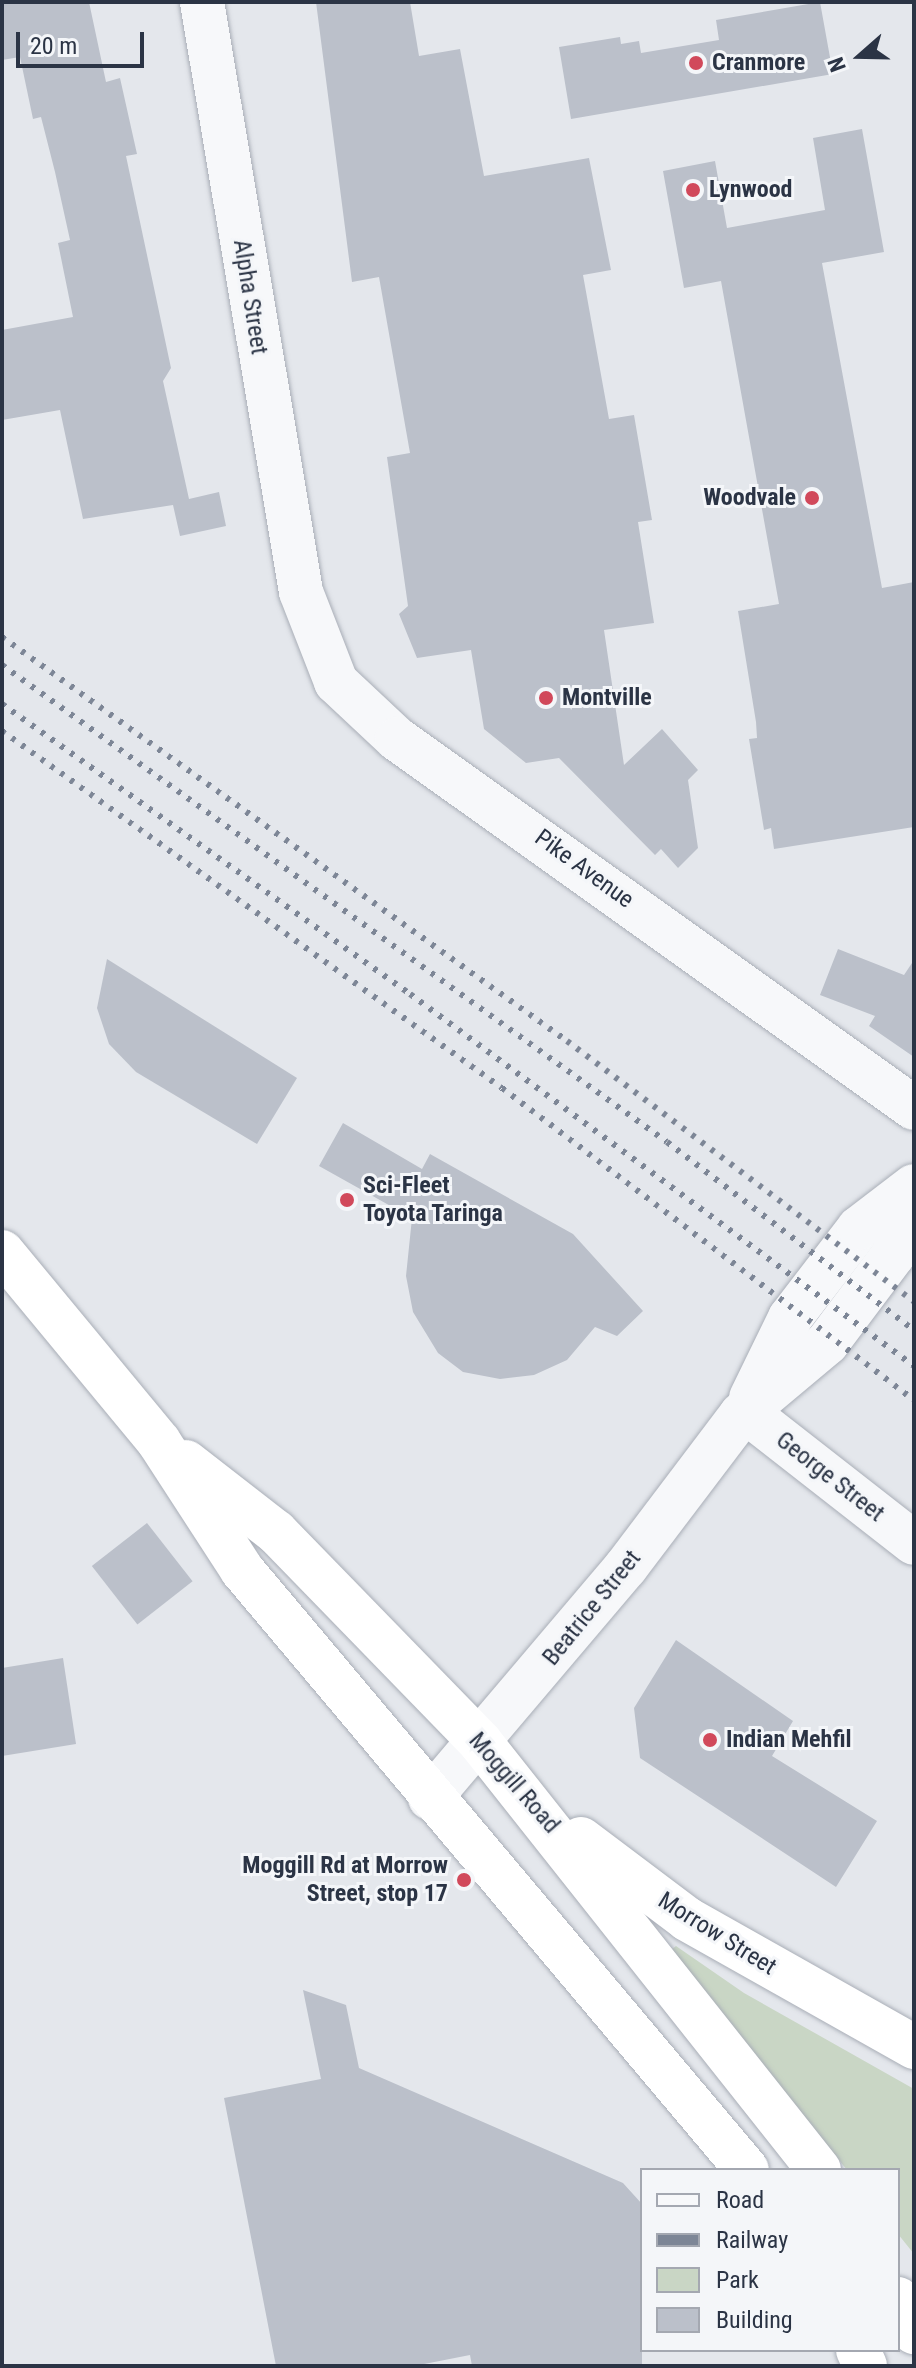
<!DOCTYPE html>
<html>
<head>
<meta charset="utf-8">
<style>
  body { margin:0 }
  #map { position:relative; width:916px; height:2368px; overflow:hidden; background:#e4e7ec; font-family:"Roboto Condensed",sans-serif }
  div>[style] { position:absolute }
  .green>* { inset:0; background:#c9d6c5 }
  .building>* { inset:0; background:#bbc0ca; transform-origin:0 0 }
  .roads { filter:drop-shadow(0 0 2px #a9aeb7) drop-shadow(0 0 2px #a9aeb7) }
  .street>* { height:44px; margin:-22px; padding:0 22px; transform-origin:22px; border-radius:22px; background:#f7f8fa }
  .highway>* { height:44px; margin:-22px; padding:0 22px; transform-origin:22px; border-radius:22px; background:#fff }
  .rail>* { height:6px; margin-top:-3px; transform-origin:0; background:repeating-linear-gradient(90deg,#7d8696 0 4px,transparent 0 12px) }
  .dots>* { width:22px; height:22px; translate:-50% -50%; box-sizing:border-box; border:4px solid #f4f6f9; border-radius:50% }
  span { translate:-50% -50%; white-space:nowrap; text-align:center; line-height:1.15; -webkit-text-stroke:6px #f4f6f9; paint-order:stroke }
  .poi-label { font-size:24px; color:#2b3445; font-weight:700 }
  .left { translate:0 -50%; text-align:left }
  .right { translate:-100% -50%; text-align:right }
  .street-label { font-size:24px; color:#2b3445 }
  .frame { position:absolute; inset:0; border:4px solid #2b3445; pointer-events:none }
  .legend { position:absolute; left:640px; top:2168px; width:260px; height:184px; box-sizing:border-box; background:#f4f6f9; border:2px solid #a4a8b1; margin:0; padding:10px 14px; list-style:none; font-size:24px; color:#2b3445 }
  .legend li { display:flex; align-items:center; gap:16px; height:40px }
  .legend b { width:40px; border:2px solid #a4a8b1 }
  .north { position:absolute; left:820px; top:16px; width:80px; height:80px; -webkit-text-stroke:6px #f4f6f9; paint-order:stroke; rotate:250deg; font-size:22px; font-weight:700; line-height:32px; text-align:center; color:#2b3445 }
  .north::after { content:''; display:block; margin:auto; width:28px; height:36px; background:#2b3445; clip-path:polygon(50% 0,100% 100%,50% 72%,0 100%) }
  .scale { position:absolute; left:16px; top:32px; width:128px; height:36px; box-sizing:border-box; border:4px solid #2b3445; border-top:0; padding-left:10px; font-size:24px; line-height:28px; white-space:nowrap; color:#2b3445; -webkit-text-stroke:6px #f4f6f9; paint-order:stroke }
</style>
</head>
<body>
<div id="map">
  <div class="green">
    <div style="clip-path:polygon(676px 1946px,744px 1993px,914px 2089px,914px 2254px,898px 2234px,898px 2170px,847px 2170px,671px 1950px)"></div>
  </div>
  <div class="building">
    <div style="clip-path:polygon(2px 2px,89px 2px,106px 82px,120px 78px,137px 154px,126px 156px,171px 368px,163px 381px,189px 499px,219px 492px,226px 526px,180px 536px,173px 505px,83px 519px,60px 410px,2px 420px,2px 330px,73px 317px,58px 243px,70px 240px,55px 172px,41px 117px,33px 119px,20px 57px,2px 60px)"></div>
    <div style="clip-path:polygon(316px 2px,410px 2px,419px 56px,460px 49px,484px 176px,589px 158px,611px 270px,583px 275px,609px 419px,634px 415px,652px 520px,638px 522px,654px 623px,604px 630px,624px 765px,662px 729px,698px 770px,688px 780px,698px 848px,678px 868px,661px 849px,655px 855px,559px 758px,526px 763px,484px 729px,471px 650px,417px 658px,399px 614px,408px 606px,387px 457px,410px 453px,379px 277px,352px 282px)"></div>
    <div style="clip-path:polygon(820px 2px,833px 74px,571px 119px,559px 47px,620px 37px,621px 44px,639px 41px,641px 53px,719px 40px,716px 20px)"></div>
    <div style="clip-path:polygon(862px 129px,884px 252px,822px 263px,882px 588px,914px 582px,914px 827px,774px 849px,771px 828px,764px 830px,749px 739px,757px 738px,756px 722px,738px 611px,779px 604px,721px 281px,684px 288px,663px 171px,715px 161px,727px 228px,825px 210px,813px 138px)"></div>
    <div style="clip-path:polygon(838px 949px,904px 975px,914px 960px,914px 1057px,869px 1026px,875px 1016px,820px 995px)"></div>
    <div style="clip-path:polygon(107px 959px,297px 1078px,257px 1144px,136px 1072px,109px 1044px,97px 1008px)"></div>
    <div style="clip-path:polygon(343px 1123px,422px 1169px,430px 1154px,573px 1234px,643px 1311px,617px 1336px,595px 1327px,567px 1360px,534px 1375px,500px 1379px,463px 1372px,438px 1353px,413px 1312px,406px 1276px,412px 1218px,319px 1166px)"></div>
    <div style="left:147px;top:1523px;width:74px;height:70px;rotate:52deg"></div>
    <div style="clip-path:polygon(676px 1640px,793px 1721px,772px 1756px,877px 1821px,836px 1887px,640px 1758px,634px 1708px)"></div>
    <div style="clip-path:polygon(63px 1658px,76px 1744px,2px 1756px,2px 1668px)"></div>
    <div style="clip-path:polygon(303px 1990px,346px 2005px,359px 2068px,623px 2183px,642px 2204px,642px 2366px,472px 2366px,470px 2355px,414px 2366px,276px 2366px,224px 2098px,321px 2079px)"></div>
  </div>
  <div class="roads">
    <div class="street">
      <div style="left:202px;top:2px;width:598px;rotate:80.47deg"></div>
      <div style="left:301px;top:592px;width:97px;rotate:68.7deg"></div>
      <div style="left:336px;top:682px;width:83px;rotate:43.1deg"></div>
      <div style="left:397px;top:739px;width:635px;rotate:35.52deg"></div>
      <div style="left:751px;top:1398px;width:89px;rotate:-64deg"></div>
      <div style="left:790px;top:1318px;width:113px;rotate:-52.5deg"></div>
      <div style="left:859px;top:1228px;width:69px;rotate:-37.4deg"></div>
      <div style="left:745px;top:1411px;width:214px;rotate:38deg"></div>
      <div style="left:430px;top:1798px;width:303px;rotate:-49.7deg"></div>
      <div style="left:626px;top:1567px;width:191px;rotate:-52.9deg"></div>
      <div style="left:741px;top:1415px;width:112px;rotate:-39.9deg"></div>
      <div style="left:827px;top:1343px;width:110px;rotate:-53.1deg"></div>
      <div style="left:893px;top:1255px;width:53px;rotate:-66.8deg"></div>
    </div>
    <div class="highway">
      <div style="left:2px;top:1252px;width:246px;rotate:50.4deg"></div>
      <div style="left:159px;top:1442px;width:153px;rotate:57deg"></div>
      <div style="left:242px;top:1570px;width:784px;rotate:49.91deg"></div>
      <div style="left:186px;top:1462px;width:114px;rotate:37.9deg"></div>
      <div style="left:276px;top:1532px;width:293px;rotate:45.8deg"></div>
      <div style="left:480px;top:1742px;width:546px;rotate:51.62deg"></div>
      <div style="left:581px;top:1839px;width:133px;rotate:37deg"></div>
      <div style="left:687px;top:1919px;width:261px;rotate:29.4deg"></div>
      <div style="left:898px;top:2299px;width:37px;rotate:64deg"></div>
      <div style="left:858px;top:2350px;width:17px;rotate:66deg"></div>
    </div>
  </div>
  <div class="rail">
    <div style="left:2px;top:637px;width:695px;rotate:35.57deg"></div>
    <div style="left:567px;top:1041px;width:434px;rotate:36.9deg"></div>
    <div style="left:2px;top:665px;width:818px;rotate:35.65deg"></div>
    <div style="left:667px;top:1142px;width:310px;rotate:37.3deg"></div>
    <div style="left:2px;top:704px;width:501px;rotate:35.4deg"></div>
    <div style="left:410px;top:994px;width:626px;rotate:36.43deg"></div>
    <div style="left:2px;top:731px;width:614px;rotate:35.53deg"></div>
    <div style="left:502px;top:1088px;width:517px;rotate:37.14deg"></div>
  </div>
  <div class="dots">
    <div style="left:696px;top:63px;background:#d1495b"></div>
    <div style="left:693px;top:190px;background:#d1495b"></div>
    <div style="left:812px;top:498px;background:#d1495b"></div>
    <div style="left:546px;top:698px;background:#d1495b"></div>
    <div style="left:347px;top:1200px;background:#d1495b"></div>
    <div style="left:710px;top:1740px;background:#d1495b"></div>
    <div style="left:464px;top:1880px;background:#d1495b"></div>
  </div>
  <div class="poi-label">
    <span class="left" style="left:712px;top:63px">Cranmore</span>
    <span class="left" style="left:709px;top:190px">Lynwood</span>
    <span class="right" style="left:796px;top:498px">Woodvale</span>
    <span class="left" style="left:562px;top:698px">Montville</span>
    <span class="left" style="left:363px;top:1200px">Sci-Fleet<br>Toyota Taringa</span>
    <span class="left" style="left:726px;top:1740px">Indian Mehfil</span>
    <span class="right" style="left:448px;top:1880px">Moggill Rd at Morrow<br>Street, stop 17</span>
  </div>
  <div class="street-label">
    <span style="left:250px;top:297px;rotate:81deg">Alpha Street</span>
    <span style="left:584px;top:869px;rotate:36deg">Pike Avenue</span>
    <span style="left:830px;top:1477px;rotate:38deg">George Street</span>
    <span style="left:592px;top:1608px;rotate:-51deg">Beatrice Street</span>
    <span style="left:514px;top:1783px;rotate:49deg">Moggill Road</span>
    <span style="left:717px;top:1934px;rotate:32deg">Morrow Street</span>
  </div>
  <div class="frame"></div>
  <ul class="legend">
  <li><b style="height:10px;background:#f7f8fa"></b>Road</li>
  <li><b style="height:10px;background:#7d8696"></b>Railway</li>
  <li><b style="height:22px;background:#c9d6c5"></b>Park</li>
  <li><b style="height:22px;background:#bbc0ca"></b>Building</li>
  </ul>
  <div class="north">N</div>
  <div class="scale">20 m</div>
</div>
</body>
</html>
